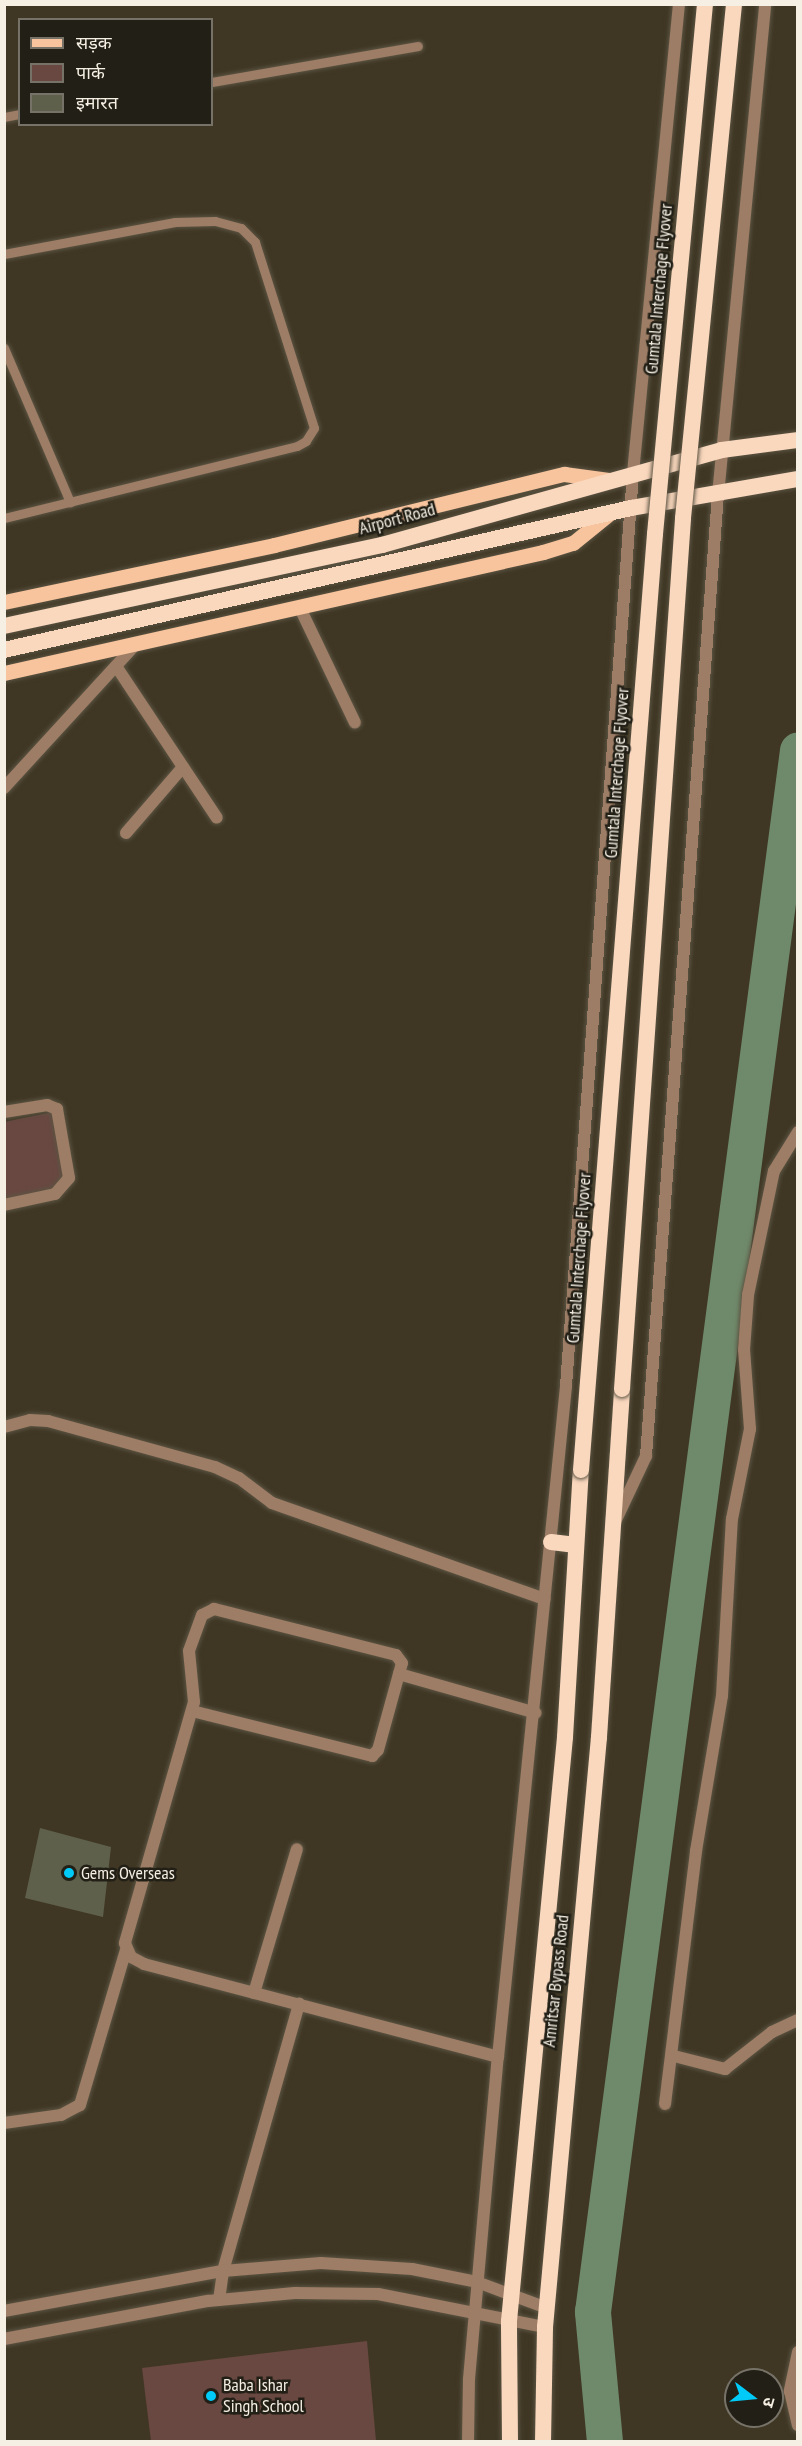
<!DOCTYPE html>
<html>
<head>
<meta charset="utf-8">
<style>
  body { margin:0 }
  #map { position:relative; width:802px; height:2446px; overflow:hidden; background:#3f3724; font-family:"PT Sans Narrow","Noto Sans Devanagari",sans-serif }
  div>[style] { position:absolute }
  .green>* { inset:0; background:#694841 }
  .river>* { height:36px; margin:-18px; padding:0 18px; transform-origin:18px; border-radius:18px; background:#6f8a6a }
  .building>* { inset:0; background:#5e604b }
  .roads { filter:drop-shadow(0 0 2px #5c5443) drop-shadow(0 0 2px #5c5443) }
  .service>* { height:9px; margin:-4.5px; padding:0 4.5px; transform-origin:4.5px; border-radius:4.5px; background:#9d7d65 }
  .minor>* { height:12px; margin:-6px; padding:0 6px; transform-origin:6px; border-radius:6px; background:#9d7d65 }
  .tertiary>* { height:12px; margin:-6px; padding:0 6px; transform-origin:6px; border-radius:6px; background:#9d7d65 }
  .primary>* { height:15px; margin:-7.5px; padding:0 7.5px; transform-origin:7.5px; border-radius:7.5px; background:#f8c49d }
  .trunk>* { height:16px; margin:-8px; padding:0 8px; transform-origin:8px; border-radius:8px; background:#fad8be }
  .bridges { filter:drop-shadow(0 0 2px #5c5443) drop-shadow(0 0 2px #5c5443) }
  .trunk-bridge>* { height:16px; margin:-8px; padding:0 8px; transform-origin:8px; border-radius:8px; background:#fad8be }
  .dots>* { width:16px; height:16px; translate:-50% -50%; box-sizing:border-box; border:3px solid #221f16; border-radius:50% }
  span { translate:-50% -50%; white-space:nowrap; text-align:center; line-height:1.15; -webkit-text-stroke:5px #221f16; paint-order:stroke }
  .street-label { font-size:18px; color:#f5efe4 }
  .poi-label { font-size:18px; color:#f5efe4 }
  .left { translate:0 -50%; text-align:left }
  .frame { position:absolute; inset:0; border:6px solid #f5efe4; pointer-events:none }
  .legend { position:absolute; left:18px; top:18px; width:195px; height:108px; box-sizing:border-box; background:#221f16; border:2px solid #767268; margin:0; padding:8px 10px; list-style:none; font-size:18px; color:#f5efe4 }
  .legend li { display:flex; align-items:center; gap:12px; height:30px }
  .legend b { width:30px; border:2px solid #767268 }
  .north { position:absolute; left:724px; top:2368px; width:60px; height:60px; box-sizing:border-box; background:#221f16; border:2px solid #767268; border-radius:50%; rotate:106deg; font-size:16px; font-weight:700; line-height:24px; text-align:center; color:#f5efe4 }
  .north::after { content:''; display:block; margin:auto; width:21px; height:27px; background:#00cbf8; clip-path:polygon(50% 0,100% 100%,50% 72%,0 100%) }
</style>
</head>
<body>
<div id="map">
  <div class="green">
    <div style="clip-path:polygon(58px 1111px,66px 1186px,5px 1199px,4px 1122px)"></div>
    <div style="clip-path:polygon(367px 2341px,376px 2441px,151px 2441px,142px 2368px)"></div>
  </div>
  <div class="river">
    <div style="left:605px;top:2442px;width:131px;rotate:-95.3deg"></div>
    <div style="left:593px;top:2312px;width:1575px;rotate:-82.52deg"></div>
  </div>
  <div class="building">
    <div style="clip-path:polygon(40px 1828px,111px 1847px,103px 1917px,25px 1898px)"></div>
  </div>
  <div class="roads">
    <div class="service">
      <div style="left:212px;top:82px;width:209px;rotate:-9.9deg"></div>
      <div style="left:4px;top:117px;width:16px;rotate:-11deg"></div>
      <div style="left:4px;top:254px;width:174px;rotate:-10.6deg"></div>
      <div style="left:175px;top:222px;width:40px;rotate:-1.4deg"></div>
      <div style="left:215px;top:221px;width:27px;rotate:15deg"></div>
      <div style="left:241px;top:228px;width:20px;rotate:45deg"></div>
      <div style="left:255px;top:242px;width:195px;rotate:72.4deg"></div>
      <div style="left:314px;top:428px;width:15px;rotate:122deg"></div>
      <div style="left:306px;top:441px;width:10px;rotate:151deg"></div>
      <div style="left:297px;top:446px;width:302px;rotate:166.2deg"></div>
      <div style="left:4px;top:348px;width:168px;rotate:66.8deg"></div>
    </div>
    <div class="minor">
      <div style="left:300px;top:608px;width:127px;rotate:64.4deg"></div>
      <div style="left:116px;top:666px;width:182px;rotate:56.4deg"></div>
      <div style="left:4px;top:788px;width:193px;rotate:-47.5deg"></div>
      <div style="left:126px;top:833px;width:87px;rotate:-49.2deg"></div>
      <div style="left:4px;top:1112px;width:44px;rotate:-9.2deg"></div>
      <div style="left:47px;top:1105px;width:11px;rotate:22deg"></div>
      <div style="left:57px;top:1109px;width:70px;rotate:80.1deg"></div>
      <div style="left:69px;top:1178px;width:21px;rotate:131deg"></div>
      <div style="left:55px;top:1194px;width:52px;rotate:167.8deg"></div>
      <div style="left:4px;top:1427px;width:27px;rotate:-15deg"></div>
      <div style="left:30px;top:1420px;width:18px;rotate:3deg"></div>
      <div style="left:48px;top:1421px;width:173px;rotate:15.4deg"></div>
      <div style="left:215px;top:1467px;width:26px;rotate:25deg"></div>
      <div style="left:239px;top:1478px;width:41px;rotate:37.1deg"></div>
      <div style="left:272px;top:1503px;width:289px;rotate:19.4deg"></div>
      <div style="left:399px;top:1674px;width:142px;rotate:15.9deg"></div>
      <div style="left:192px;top:1711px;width:186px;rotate:14deg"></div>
      <div style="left:372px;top:1756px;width:8px;rotate:-45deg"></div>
      <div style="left:378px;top:1750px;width:90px;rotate:-74.6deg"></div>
      <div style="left:402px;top:1663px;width:10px;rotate:-127deg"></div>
      <div style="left:396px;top:1655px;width:188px;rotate:-165.8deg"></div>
      <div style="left:214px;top:1609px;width:13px;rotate:153deg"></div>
      <div style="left:202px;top:1615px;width:38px;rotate:110deg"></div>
      <div style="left:189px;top:1651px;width:51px;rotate:84.4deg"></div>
      <div style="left:194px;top:1702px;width:251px;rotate:106deg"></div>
      <div style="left:125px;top:1943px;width:15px;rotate:67deg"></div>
      <div style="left:131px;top:1957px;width:15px;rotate:28deg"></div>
      <div style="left:144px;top:1964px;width:366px;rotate:14.7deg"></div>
      <div style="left:254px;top:1993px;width:150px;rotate:-73.4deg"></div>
      <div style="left:674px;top:2056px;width:53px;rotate:14.3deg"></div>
      <div style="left:725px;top:2069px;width:60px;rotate:-38.2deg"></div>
      <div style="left:772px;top:2032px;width:29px;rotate:-25deg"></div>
      <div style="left:665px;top:2104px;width:255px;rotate:-83deg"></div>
      <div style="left:696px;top:1851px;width:157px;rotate:-80.5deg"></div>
      <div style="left:722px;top:1696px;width:177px;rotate:-86.8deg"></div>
      <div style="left:732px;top:1519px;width:92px;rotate:-78.7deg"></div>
      <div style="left:750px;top:1429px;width:79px;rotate:-94.3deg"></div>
      <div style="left:744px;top:1350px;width:55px;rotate:-85.8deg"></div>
      <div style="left:748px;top:1295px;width:127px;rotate:-78.2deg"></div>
      <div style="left:774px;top:1171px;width:46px;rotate:-58.4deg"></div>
      <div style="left:4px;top:2123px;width:58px;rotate:-8deg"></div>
      <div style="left:61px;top:2115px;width:21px;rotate:-28deg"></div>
      <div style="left:80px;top:2105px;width:162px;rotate:-73.5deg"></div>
      <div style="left:219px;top:2300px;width:29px;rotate:-82deg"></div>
      <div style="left:223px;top:2271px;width:278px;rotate:-74.1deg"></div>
      <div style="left:4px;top:2311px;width:223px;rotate:-10.4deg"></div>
      <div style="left:223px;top:2271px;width:98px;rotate:-4.7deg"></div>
      <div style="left:321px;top:2263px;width:91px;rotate:3.8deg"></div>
      <div style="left:412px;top:2269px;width:66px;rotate:11.3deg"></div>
      <div style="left:477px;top:2282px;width:75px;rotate:20.4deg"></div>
      <div style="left:4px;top:2339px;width:208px;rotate:-10.6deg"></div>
      <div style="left:208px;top:2301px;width:87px;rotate:-5.3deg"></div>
      <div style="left:295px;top:2293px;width:83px;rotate:0.7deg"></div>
      <div style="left:378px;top:2294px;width:170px;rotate:11.2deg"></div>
      <div style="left:798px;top:2352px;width:40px;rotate:102deg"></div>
      <div style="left:790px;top:2391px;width:35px;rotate:77deg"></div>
    </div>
    <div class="tertiary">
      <div style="left:615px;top:1522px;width:73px;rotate:-64.8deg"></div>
      <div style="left:646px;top:1456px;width:964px;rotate:-85.72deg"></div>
      <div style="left:718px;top:495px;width:493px;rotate:-84.5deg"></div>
      <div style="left:468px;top:2442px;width:63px;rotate:-89.1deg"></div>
      <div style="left:469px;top:2379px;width:323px;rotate:-84.9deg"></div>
      <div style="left:498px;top:2057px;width:674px;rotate:-84.21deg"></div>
      <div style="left:566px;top:1386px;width:915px;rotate:-85.8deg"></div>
      <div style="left:633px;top:473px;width:471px;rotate:-84.4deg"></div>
    </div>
    <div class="primary">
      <div style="left:4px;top:602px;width:276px;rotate:-11.9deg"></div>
      <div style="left:274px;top:545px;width:299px;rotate:-13.8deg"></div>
      <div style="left:564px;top:474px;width:45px;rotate:7.6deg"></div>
      <div style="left:4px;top:673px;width:552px;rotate:-12.65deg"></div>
      <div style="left:543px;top:552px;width:31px;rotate:-17deg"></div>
      <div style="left:573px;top:543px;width:48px;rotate:-39deg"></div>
    </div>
    <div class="trunk">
      <div style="left:4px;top:626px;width:387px;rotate:-12.1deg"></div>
      <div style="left:382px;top:545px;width:353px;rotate:-15.6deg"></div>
      <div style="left:722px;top:450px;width:77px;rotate:-7.5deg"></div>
      <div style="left:4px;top:650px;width:643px;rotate:-12.76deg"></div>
      <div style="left:631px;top:508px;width:169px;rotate:-9.9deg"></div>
      <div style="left:551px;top:1542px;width:25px;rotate:7deg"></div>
      <div style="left:510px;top:2442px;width:121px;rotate:-90.5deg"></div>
      <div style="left:509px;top:2321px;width:587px;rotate:-84.52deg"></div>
      <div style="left:565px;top:1737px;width:267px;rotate:-86.6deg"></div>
      <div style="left:543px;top:2442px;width:115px;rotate:-89deg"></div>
      <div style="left:545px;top:2327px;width:592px;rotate:-84.77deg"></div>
      <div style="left:599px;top:1737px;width:349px;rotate:-86.2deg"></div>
    </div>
  </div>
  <div class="bridges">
    <div class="trunk-bridge">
      <div style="left:622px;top:1389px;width:873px;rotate:-85.99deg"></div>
      <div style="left:683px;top:518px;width:517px;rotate:-84.33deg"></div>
      <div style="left:581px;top:1470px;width:939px;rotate:-85.48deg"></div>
      <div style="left:655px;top:534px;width:532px;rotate:-84.61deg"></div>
    </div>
  </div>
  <div class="dots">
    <div style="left:69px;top:1873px;background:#00cbf8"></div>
    <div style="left:211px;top:2396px;background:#00cbf8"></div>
  </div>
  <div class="street-label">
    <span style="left:659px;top:289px;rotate:-85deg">Gumtala Interchage Flyover</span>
    <span style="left:397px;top:519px;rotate:-15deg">Airport Road</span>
    <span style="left:617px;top:773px;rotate:-86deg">Gumtala Interchage Flyover</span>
    <span style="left:579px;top:1258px;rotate:-86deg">Gumtala Interchage Flyover</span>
    <span style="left:556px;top:1981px;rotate:-84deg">Amritsar Bypass Road</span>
  </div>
  <div class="poi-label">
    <span class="left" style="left:81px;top:1873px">Gems Overseas</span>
    <span class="left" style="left:223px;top:2396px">Baba Ishar<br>Singh School</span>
  </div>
  <div class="frame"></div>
  <ul class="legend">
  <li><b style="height:8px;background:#f8c49d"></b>सड़क</li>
  <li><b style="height:16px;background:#694841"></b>पार्क</li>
  <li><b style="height:16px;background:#5e604b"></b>इमारत</li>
  </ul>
  <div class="north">उ</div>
</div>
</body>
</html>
